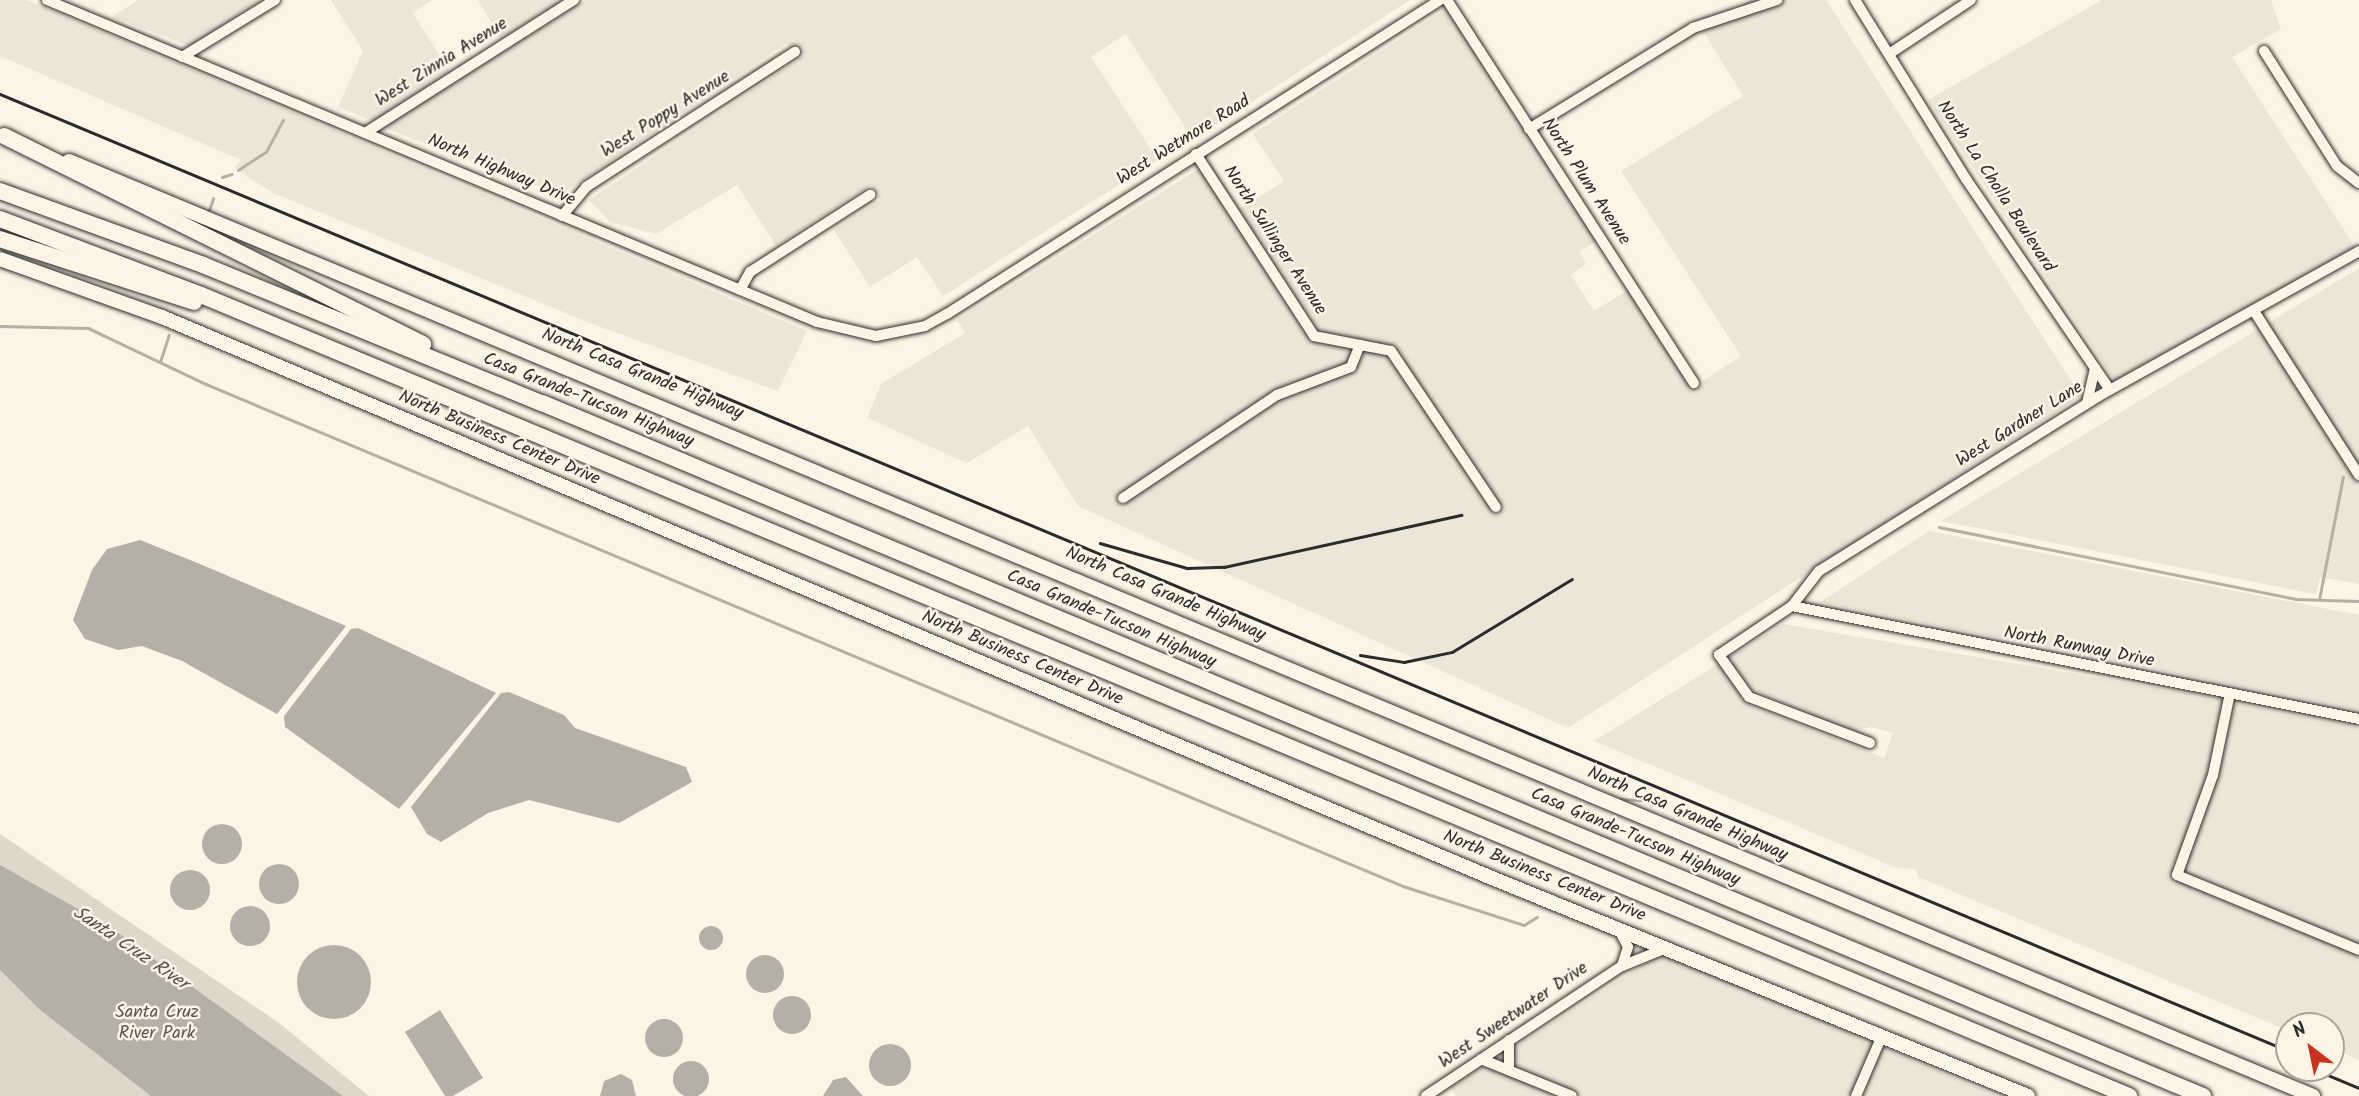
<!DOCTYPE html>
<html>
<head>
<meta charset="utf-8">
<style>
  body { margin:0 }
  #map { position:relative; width:2359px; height:1096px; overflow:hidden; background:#fcf5e5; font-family:Kalam,sans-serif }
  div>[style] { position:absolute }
  .built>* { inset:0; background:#ece6d7 }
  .green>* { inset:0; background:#ded8ca }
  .water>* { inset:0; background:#b4b0a5 }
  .round { border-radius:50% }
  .stream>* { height:2.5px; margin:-1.25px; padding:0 1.25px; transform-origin:1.25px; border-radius:1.25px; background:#b4b0a5 }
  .roads { filter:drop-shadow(0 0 2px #2b2b2b) drop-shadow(0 0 2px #2b2b2b) }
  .minor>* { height:10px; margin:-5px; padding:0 5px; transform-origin:5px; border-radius:5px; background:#fcf5e5 }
  .major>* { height:14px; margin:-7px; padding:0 7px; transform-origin:7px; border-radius:7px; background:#fcf5e5 }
  .highway>* { height:16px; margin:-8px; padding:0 8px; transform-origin:8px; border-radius:8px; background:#fcf5e5 }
  .rail>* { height:2.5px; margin:-1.25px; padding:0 1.25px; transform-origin:1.25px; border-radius:1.25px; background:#2b2b2b }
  span { translate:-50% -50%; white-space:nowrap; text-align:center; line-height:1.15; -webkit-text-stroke:5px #fcf5e5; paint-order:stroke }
  .street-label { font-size:18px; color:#2b2b2b }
  .park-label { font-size:18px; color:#585653 }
  .water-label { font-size:19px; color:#545350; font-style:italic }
  .north { position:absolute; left:2275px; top:1012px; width:70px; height:70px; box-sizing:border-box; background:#fcf5e5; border:2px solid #a8a49b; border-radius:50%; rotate:328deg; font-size:19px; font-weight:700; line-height:28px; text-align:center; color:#2b2b2b }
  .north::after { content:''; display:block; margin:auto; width:24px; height:32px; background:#c8321e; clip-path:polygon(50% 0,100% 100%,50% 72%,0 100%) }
</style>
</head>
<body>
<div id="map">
  <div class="built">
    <div style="clip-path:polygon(0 0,27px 0,807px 331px,778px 391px,595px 325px,273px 193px,234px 168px,241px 160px,0 56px)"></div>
    <div style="clip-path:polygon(138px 0,261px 0,190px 46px,112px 17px)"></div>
    <div style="clip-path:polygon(331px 0,432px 0,413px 13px,450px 72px,373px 121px,338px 107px,363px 51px)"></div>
    <div style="clip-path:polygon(478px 0,563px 0,501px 39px)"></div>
    <div style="clip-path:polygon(586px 0,1410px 0,1193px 140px,1126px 34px,1091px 57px,1158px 160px,943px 296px,917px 257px,870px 287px,834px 230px,880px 200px,871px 185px,776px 246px,737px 185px,656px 234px,610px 222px,589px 200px,798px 60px,787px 43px,560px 195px,382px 127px)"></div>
    <div style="clip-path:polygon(1751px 0,1826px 0,2081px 396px,1568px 728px,1078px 506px,1028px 426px,967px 463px,867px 418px,881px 384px,965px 333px,957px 320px,1210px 162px,1240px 209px,1284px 181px,1253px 134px,1455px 3px,1605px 236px,1579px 252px,1586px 264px,1571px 275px,1594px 311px,1636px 285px,1700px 383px,1741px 356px,1621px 171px,1743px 96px,1703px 31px)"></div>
    <div style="clip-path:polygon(2102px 0,2271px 0,2281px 29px,2232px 57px,2355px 247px,2115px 381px,1928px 100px)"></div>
    <div style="clip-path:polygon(2359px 268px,2359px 584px,2320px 577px,2316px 594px,1941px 521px)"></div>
    <div style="clip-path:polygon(1929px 531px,2359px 615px,2359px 710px,1820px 602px)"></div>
    <div style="clip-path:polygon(evenodd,1783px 624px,2223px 699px,2203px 793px,2173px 866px,2173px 887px,2213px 793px,2234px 703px,2359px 727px,2359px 1060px,2331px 1048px,2331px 1026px,2289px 1026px,2289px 1031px,1918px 877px,1916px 869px,1897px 868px,1594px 741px,1783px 624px,1748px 688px,1849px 731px,1872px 727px,1893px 733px,1884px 758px,1752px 706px,1740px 698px,1748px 688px)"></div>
    <div style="clip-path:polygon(1658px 955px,1672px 957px,1998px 1096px,1456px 1096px,1451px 1088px)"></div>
  </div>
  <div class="green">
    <div style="clip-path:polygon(0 834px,279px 1023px,369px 1096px,0 1096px)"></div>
  </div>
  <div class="water">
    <div style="clip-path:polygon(140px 540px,200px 564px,346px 626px,277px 714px,182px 661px,142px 646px,118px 650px,85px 639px,73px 620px,92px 570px,107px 549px)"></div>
    <div style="clip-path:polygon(358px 628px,496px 693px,399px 809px,285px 727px,284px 716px,351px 629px)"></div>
    <div style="clip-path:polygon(509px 692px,564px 715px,575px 728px,686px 767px,692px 782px,619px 823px,529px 800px,488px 813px,441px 842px,427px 834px,411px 807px,501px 693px)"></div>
    <div class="round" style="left:202px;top:824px;width:40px;height:40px"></div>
    <div class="round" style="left:259px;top:864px;width:40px;height:40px"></div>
    <div style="clip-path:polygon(0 865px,110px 927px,343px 1096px,151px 1096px,39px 1009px,0 970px)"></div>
    <div class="round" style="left:170px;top:870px;width:40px;height:40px"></div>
    <div class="round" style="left:230px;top:906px;width:40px;height:40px"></div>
    <div class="round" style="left:699px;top:926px;width:24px;height:24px"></div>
    <div class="round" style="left:297px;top:945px;width:74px;height:74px"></div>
    <div class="round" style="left:746px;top:955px;width:38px;height:38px"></div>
    <div class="round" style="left:773px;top:996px;width:38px;height:38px"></div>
    <div style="clip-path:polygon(440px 1010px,483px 1078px,453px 1096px,445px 1096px,405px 1032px)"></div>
    <div class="round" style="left:645px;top:1019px;width:38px;height:38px"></div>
    <div class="round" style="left:869px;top:1044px;width:42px;height:42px"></div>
    <div class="round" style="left:673px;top:1061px;width:36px;height:36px"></div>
    <div style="clip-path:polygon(621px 1074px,632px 1080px,636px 1096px,600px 1096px,604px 1081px)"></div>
    <div style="clip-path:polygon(846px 1077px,863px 1096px,823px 1096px,833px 1080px)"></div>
  </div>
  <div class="stream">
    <div style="left:238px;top:170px;width:33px;rotate:-33deg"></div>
    <div style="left:266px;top:152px;width:36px;rotate:-62deg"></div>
    <div style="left:222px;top:177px;width:10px;rotate:-17deg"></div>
    <div style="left:209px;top:211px;width:13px;rotate:-72deg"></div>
    <div style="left:0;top:326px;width:88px;rotate:1.3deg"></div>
    <div style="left:88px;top:328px;width:131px;rotate:25.4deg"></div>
    <div style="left:206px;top:384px;width:1298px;rotate:22.75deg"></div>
    <div style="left:1403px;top:886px;width:127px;rotate:17.9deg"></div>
    <div style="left:1524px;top:925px;width:15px;rotate:-32deg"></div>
    <div style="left:160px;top:362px;width:28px;rotate:-72deg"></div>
    <div style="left:1939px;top:527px;width:363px;rotate:11.4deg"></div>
    <div style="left:2295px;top:599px;width:64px;rotate:1.8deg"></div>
    <div style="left:2319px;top:600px;width:125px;rotate:-79deg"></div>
    <div style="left:1620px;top:799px;width:22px;rotate:3deg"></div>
  </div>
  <div class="roads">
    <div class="minor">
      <div style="left:47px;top:0;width:835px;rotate:22.69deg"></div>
      <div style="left:817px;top:322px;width:61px;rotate:13.3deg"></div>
      <div style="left:876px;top:336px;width:50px;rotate:-11.5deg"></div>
      <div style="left:925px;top:326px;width:25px;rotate:-29deg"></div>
      <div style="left:947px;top:314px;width:585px;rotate:-32.49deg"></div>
      <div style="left:1447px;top:0;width:456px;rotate:57.2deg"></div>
      <div style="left:1855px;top:0;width:211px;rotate:58.2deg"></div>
      <div style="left:1966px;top:179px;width:255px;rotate:55.7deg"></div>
      <div style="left:2264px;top:51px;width:136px;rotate:57.6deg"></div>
      <div style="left:2337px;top:166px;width:28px;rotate:38deg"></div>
      <div style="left:1889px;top:54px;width:98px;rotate:-33.4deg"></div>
      <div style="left:182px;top:57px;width:109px;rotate:-31.5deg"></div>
      <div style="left:1529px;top:129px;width:193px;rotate:-31.6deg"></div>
      <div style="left:1693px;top:28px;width:89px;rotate:-18.4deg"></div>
      <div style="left:365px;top:133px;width:248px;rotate:-32.5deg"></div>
      <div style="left:1196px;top:154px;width:217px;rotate:57deg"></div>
      <div style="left:1314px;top:336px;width:78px;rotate:11deg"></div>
      <div style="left:1391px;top:351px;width:188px;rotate:56.1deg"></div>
      <div style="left:562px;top:216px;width:38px;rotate:-50deg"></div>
      <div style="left:586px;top:187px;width:249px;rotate:-32.9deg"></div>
      <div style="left:740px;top:290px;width:21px;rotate:-61deg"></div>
      <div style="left:750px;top:272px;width:143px;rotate:-32.7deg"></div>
      <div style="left:2254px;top:311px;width:195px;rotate:57.4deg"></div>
      <div style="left:2087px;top:403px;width:36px;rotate:-77deg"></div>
      <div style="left:1123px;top:498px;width:185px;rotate:-33.8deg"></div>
      <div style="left:1277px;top:395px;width:79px;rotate:-20.7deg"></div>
      <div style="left:1351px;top:367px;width:24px;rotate:-68deg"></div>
      <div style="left:1792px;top:606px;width:578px;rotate:11.27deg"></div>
      <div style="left:2230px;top:693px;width:84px;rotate:101.7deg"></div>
      <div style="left:2213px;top:775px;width:106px;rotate:109.8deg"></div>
      <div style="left:2177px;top:875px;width:197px;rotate:22.4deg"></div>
      <div style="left:1870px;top:743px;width:129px;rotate:-159.2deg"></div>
      <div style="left:1749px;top:697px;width:52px;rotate:-125.5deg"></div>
      <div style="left:1719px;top:655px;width:88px;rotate:-33.9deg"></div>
      <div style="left:1792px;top:606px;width:44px;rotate:-52.4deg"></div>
      <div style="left:1819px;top:571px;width:330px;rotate:-32deg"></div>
      <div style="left:2099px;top:396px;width:298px;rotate:-29.1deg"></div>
      <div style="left:1619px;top:930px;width:19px;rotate:62deg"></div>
      <div style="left:1628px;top:947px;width:20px;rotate:108deg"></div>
      <div style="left:1622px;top:966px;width:45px;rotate:-22deg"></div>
      <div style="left:1509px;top:1040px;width:28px;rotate:90deg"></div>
      <div style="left:1481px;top:1059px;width:98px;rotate:22.1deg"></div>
      <div style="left:1426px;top:1096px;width:235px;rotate:-33.6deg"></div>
      <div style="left:1856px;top:1096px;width:63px;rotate:-66.7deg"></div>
    </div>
    <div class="major">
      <div style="left:69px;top:161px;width:2431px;rotate:22.62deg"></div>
      <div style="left:0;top:259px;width:172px;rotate:19.7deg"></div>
      <div style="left:162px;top:317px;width:1438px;rotate:22.87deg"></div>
      <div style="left:1487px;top:876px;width:584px;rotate:22.13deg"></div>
    </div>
    <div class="highway">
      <div style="left:4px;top:136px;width:468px;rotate:26.4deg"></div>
      <div style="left:0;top:191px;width:216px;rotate:20deg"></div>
      <div style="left:203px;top:265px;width:366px;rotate:22.2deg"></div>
      <div style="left:542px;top:403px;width:1800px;rotate:22.65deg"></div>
      <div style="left:0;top:219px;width:215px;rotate:20.7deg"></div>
      <div style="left:201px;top:295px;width:2088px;rotate:22.56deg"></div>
      <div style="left:0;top:239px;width:204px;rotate:18deg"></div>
    </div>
  </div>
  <div class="rail">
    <div style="left:0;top:94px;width:2481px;rotate:22.69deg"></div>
    <div style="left:1100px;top:543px;width:91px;rotate:16deg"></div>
    <div style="left:1187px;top:568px;width:37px;rotate:-2deg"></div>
    <div style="left:1224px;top:567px;width:243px;rotate:-12.4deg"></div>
    <div style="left:1360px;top:655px;width:45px;rotate:9deg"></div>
    <div style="left:1404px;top:662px;width:49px;rotate:-11.8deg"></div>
    <div style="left:1452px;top:652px;width:140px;rotate:-31.3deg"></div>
    <div style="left:2311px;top:1068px;width:52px;rotate:22.6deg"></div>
  </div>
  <div class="street-label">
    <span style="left:442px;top:63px;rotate:-32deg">West Zinnia Avenue</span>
    <span style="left:666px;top:115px;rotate:-32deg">West Poppy Avenue</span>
    <span style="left:1184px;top:141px;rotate:-32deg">West Wetmore Road</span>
    <span style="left:501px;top:171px;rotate:23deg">North Highway Drive</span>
    <span style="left:1585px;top:182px;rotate:57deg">North Plum Avenue</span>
    <span style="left:1995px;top:187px;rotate:57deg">North La Cholla Boulevard</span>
    <span style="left:1274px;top:241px;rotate:57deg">North Sullinger Avenue</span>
    <span style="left:642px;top:375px;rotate:22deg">North Casa Grande Highway</span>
    <span style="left:588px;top:401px;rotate:22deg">Casa Grande-Tucson Highway</span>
    <span style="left:2020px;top:425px;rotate:-32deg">West Gardner Lane</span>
    <span style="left:499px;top:439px;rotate:23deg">North Business Center Drive</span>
    <span style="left:1165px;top:595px;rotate:23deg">North Casa Grande Highway</span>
    <span style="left:1111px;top:620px;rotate:23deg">Casa Grande-Tucson Highway</span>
    <span style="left:2079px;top:648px;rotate:11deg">North Runway Drive</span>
    <span style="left:1022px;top:659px;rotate:23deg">North Business Center Drive</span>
    <span style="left:1687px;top:815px;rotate:23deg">North Casa Grande Highway</span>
    <span style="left:1635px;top:838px;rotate:23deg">Casa Grande-Tucson Highway</span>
    <span style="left:1544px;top:877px;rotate:22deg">North Business Center Drive</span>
    <span style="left:1514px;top:1016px;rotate:-34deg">West Sweetwater Drive</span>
  </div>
  <div class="park-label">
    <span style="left:157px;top:1024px">Santa Cruz<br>River Park</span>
  </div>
  <div class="water-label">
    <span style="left:130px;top:949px;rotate:34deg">Santa Cruz River</span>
  </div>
  <div class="north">N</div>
</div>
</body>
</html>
